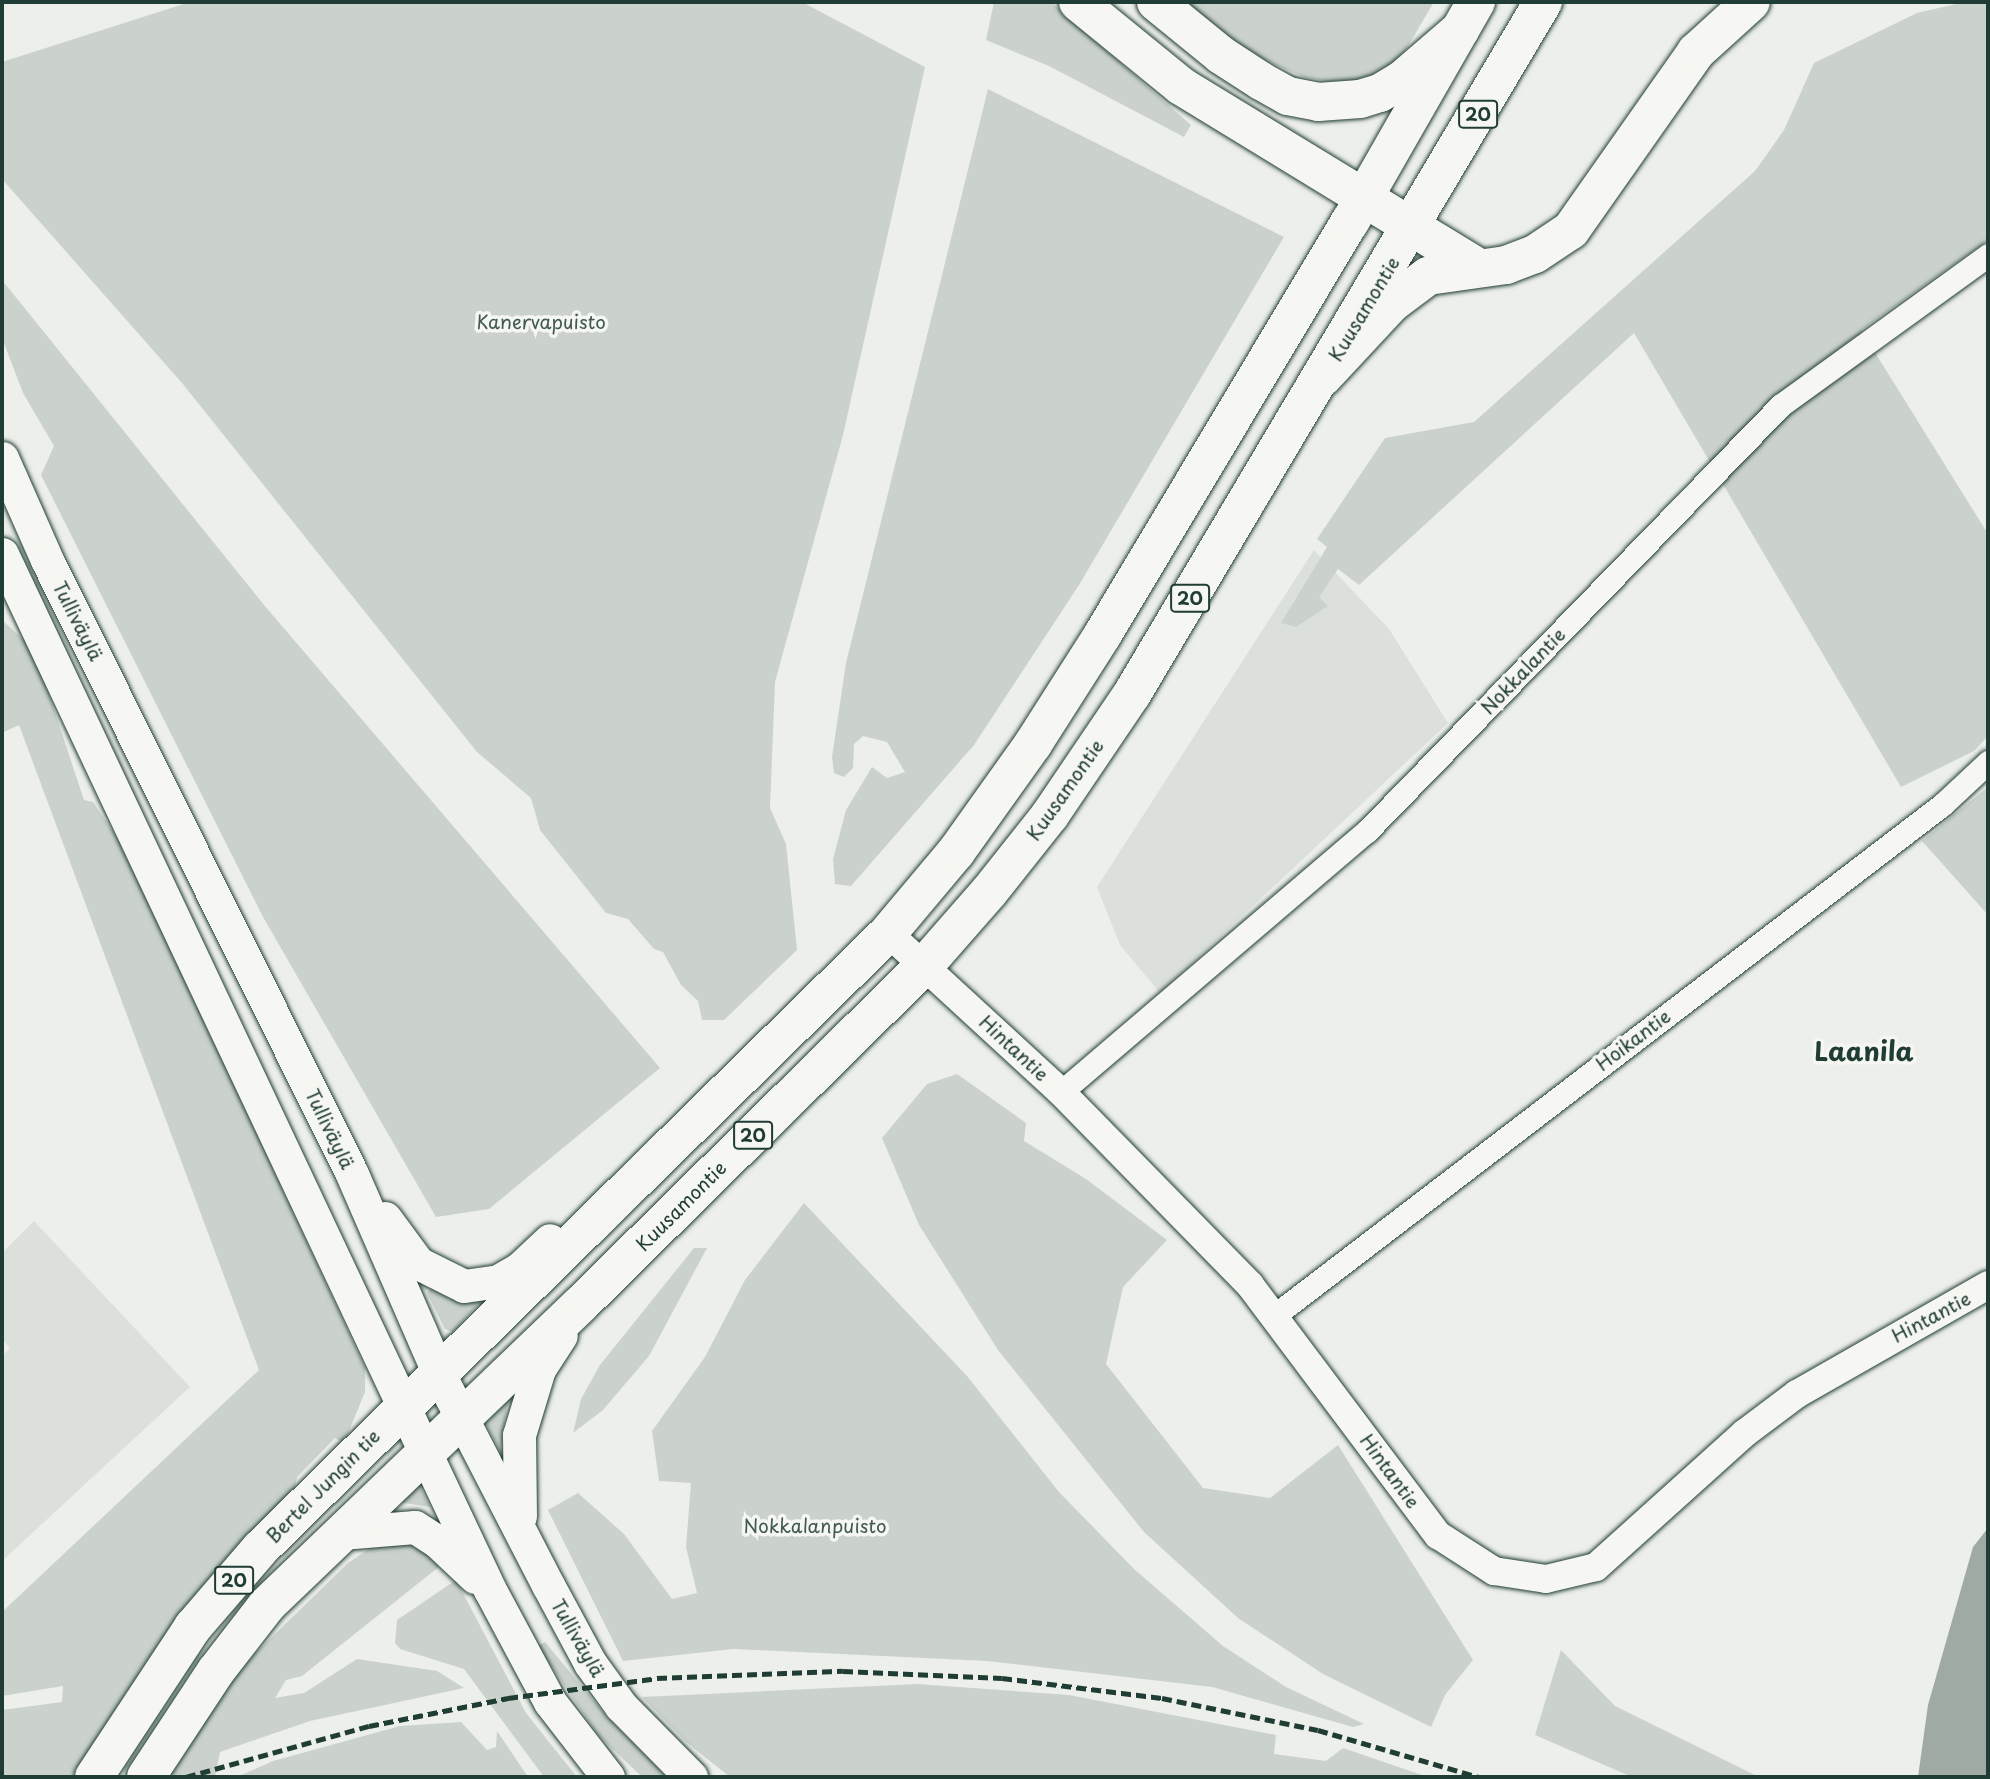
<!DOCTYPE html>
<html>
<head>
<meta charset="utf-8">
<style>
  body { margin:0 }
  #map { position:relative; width:1990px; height:1779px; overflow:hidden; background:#edefea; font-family:"Playpen Sans",sans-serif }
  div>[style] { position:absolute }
  .built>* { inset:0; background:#dce0db }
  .green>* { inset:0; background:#cbd2cc }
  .water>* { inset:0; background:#9faaa4 }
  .roads { filter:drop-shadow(0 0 2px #1f3d34) drop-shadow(0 0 2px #1f3d34) }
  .minor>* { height:23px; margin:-11.5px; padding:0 11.5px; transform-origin:11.5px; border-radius:11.5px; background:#f6f6f2 }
  .tertiary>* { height:28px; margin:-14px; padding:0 14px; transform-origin:14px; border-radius:14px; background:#f6f6f2 }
  .secondary>* { height:33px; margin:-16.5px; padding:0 16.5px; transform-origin:16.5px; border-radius:16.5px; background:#f6f6f2 }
  .trunk>* { height:38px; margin:-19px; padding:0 19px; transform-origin:19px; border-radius:19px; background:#f6f6f2 }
  .motorway>* { height:38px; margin:-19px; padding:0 19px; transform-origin:19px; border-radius:19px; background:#f6f6f2 }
  .rail>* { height:5px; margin-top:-2.5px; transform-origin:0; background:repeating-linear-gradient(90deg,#1f3d34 0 10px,transparent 0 15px) }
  span { translate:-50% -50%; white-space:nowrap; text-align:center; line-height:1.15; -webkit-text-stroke:7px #f6f6f2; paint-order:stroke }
  .shield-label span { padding:2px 5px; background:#f6f6f2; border:2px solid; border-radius:5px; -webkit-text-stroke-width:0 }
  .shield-label { font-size:18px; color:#1f3d34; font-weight:700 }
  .street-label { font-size:19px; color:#1f3d34 }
  .park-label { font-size:19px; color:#415b52 }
  .district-label { font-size:26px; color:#1f3d34; font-weight:700 }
  .frame { position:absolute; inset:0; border:4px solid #1f3d34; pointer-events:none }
</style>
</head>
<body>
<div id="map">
  <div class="built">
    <div style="clip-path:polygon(1314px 550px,1389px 629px,1448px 723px,1160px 993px,1120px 945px,1097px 887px)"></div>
    <div style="clip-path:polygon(34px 1221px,190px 1387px,2px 1561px,2px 1356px,10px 1348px,2px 1339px,2px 1253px)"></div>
  </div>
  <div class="green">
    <div style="clip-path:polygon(190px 2px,802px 2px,925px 67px,843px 435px,775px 682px,770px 808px,786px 844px,797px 950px,724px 1020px,702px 1020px,698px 1001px,681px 985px,663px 952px,654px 949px,628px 919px,606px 913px,540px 830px,531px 798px,477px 752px,182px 383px,2px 179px,2px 62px)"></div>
    <div style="clip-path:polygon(994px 2px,1051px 2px,1191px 125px,1184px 137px,1049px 66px,986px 40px)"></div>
    <div style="clip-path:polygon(1180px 2px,1434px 2px,1405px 51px,1385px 72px,1343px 84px,1304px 77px,1251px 54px)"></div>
    <div style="clip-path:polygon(1965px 2px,1988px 2px,1988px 240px,1861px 330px,1988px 534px,1988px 736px,1974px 751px,1901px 787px,1634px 333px,1359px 585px,1338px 569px,1319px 597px,1328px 606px,1296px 627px,1281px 623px,1327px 547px,1317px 539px,1385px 438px,1474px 422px,1755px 171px,1784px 130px,1814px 63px,1917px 13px)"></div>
    <div style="clip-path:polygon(988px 89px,1284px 237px,1079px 585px,974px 745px,851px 886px,835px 884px,833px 859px,846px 810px,872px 767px,887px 778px,905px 772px,887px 742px,863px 736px,854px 744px,853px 768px,844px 777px,834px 773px,832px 757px,846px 663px)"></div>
    <div style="clip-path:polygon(2px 280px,264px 605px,660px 1068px,489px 1209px,436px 1217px,263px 917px,41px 475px,54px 446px,23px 393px,2px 338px)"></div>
    <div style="clip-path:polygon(2px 620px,26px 642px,41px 670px,84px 800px,93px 802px,126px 851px,365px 1368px,365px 1392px,344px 1443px,335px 1438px,297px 1477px,294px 1493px,75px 1777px,2px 1777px,2px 1710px,62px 1702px,63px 1686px,2px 1696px,2px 1612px,259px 1370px,19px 725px,4px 732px,2px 726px)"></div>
    <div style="clip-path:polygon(1988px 787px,1988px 915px,1922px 841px)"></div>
    <div style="clip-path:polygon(957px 1074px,1026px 1123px,1024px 1141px,1086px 1179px,1167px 1240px,1123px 1287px,1106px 1364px,1203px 1488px,1270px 1498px,1338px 1445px,1473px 1660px,1445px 1695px,1431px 1727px,1323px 1674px,1238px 1618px,1144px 1532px,998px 1350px,919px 1225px,882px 1138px,927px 1084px)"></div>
    <div style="clip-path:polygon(804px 1203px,967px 1376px,1059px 1492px,1134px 1569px,1223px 1646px,1286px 1687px,1364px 1724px,1353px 1727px,1212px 1687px,987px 1661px,733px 1649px,623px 1661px,548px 1510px,578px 1493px,624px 1534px,672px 1599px,697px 1593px,686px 1547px,691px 1483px,659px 1481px,652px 1431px,705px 1357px,745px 1280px)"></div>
    <div style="clip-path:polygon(694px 1248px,707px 1248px,649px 1356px,603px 1410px,573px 1433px,581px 1399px,600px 1365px)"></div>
    <div style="clip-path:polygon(431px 1288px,450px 1299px,480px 1302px,453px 1332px,445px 1329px,427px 1293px)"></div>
    <div style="clip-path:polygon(509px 1396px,502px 1435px,501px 1453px,484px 1419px)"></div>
    <div style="clip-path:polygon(419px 1484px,430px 1507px,398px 1502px)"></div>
    <div style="clip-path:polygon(407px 1538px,445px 1562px,302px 1676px,286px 1680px,275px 1698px,304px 1693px,357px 1659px,437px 1671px,464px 1688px,310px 1721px,220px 1752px,215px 1777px,162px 1777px,230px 1678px,348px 1563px,378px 1543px)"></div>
    <div style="clip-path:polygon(456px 1580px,526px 1713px,577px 1777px,544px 1777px,464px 1669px,400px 1649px,395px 1643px,397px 1620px)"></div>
    <div style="clip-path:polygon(545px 1642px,607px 1717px,667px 1777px,642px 1777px,598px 1735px,538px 1646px)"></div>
    <div style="clip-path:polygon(1561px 1650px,1615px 1706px,1759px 1777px,1632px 1777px,1535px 1735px)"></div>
    <div style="clip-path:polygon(917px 1684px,1069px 1695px,1276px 1735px,1274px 1754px,1326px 1761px,1343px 1748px,1428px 1777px,730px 1777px,686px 1742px,642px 1697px)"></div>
    <div style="clip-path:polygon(461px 1722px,487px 1750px,496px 1747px,497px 1731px,528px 1777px,237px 1777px,273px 1761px,400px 1726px)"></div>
  </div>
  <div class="water">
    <div style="clip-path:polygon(1988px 1528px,1988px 1777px,1918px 1777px,1928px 1705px,1973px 1547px)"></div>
  </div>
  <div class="roads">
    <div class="minor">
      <div style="left:1061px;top:1092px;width:402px;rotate:-40.5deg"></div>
      <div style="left:1367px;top:831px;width:594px;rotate:-45.82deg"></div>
      <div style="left:1781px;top:405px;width:256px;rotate:-35.9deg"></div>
      <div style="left:1275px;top:1315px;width:841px;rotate:-37.41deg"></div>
      <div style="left:1943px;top:804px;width:62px;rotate:-43deg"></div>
    </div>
    <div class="tertiary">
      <div style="left:888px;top:933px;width:235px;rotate:42.6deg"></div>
      <div style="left:1061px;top:1092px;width:270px;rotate:45.6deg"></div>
      <div style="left:1250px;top:1285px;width:313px;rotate:53.1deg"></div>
      <div style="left:1438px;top:1535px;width:67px;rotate:32.7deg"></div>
      <div style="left:1494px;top:1571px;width:53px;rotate:8.7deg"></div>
      <div style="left:1546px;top:1579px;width:51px;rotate:-13.5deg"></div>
      <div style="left:1596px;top:1567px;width:200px;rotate:-42deg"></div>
      <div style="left:1745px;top:1433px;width:65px;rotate:-36.9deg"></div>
      <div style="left:1797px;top:1394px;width:220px;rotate:-29.7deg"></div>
    </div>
    <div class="secondary">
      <div style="left:2px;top:458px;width:111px;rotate:66.2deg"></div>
      <div style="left:47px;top:560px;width:686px;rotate:63.58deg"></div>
      <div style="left:352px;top:1174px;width:218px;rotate:66.5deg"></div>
      <div style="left:439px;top:1374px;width:237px;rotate:62.7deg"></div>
      <div style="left:548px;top:1585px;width:89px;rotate:61.7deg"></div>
      <div style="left:590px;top:1663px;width:53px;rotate:54.2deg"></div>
      <div style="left:621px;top:1706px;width:100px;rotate:45.4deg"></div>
      <div style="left:2px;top:554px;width:1145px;rotate:64.78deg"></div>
      <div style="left:490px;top:1590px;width:127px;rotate:61.8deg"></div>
      <div style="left:550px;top:1702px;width:95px;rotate:52.3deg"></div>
      <div style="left:385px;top:1218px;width:56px;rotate:53.7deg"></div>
      <div style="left:418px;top:1263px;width:51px;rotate:26.6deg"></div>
      <div style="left:464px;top:1286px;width:34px;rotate:-8deg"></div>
      <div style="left:498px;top:1281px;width:24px;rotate:-30deg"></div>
      <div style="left:519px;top:1269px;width:42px;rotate:-43.1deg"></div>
      <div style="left:520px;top:1516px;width:81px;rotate:-90.7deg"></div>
      <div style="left:519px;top:1435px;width:69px;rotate:-73.1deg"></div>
      <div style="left:539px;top:1369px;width:40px;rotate:-57.1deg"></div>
      <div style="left:341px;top:1533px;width:74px;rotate:-4.6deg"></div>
      <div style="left:415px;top:1527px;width:27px;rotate:33deg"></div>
      <div style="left:438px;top:1542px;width:51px;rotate:43.4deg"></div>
    </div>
    <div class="trunk">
      <div style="left:94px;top:1777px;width:180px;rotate:-56.6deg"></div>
      <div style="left:193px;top:1627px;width:103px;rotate:-49.3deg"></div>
      <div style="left:260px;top:1549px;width:880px;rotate:-44.45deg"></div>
      <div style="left:888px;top:933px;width:106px;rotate:-50deg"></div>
      <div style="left:956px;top:852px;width:133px;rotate:-54.5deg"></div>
      <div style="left:1033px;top:744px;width:130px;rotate:-57.5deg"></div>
      <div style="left:1103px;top:634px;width:480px;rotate:-59.1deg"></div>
      <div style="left:1350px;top:222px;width:254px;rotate:-60.2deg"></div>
      <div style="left:146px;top:1777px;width:127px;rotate:-56.6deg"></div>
      <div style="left:216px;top:1671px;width:83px;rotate:-52.3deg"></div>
      <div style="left:267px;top:1605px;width:434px;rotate:-43.8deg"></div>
      <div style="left:580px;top:1305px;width:484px;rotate:-44.6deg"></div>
      <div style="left:925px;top:965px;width:97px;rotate:-48.8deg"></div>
      <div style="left:989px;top:892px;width:98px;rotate:-51.6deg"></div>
      <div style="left:1050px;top:815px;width:146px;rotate:-55.9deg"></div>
      <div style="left:1132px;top:694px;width:805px;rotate:-59.29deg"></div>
    </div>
    <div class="motorway">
      <div style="left:1078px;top:2px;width:133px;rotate:39.2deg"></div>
      <div style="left:1181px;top:86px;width:346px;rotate:31.4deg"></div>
      <div style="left:1156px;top:2px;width:84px;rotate:39.2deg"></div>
      <div style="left:1221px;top:55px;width:48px;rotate:33deg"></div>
      <div style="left:1261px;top:81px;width:31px;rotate:29deg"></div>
      <div style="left:1288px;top:96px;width:31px;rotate:11deg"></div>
      <div style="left:1318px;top:102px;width:42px;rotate:-4.1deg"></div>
      <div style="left:1360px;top:99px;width:21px;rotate:-17deg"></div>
      <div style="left:1380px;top:93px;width:26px;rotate:-31deg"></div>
      <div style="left:1402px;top:80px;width:77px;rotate:-40.8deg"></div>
      <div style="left:1323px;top:377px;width:101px;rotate:-47deg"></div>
      <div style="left:1392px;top:303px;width:45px;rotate:-36.9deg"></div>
      <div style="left:1428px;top:276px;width:79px;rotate:-8deg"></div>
      <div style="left:1506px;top:265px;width:31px;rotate:-21deg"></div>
      <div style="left:1535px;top:254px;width:43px;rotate:-33.7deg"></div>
      <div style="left:1571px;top:230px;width:218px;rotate:-54.9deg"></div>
      <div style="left:1696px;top:52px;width:74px;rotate:-42.3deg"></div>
    </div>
  </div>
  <div class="rail">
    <div style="left:186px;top:1777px;width:190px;rotate:-15.6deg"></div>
    <div style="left:369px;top:1726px;width:142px;rotate:-11.4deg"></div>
    <div style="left:508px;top:1698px;width:150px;rotate:-7.6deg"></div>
    <div style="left:657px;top:1678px;width:186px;rotate:-2.2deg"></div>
    <div style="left:843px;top:1671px;width:159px;rotate:2.5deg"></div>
    <div style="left:1002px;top:1678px;width:161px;rotate:7.1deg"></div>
    <div style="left:1162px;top:1698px;width:159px;rotate:11.6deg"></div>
    <div style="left:1318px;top:1730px;width:168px;rotate:16.3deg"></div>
  </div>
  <div class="shield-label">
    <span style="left:1478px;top:114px">20</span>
    <span style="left:1190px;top:598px">20</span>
    <span style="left:753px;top:1135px">20</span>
    <span style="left:234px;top:1580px">20</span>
  </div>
  <div class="street-label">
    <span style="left:1364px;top:309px;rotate:-59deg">Kuusamontie</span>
    <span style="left:78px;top:621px;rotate:63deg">Tulliväylä</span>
    <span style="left:1523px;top:671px;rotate:-46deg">Nokkalantie</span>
    <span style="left:1065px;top:790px;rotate:-55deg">Kuusamontie</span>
    <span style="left:1633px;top:1040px;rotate:-37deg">Hoikantie</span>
    <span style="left:1014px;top:1048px;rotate:43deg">Hintantie</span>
    <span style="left:330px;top:1129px;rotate:64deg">Tulliväylä</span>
    <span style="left:681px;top:1206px;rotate:-45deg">Kuusamontie</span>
    <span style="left:1931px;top:1317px;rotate:-28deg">Hintantie</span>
    <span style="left:1390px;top:1471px;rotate:54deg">Hintantie</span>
    <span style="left:323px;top:1486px;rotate:-45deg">Bertel Jungin tie</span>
    <span style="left:578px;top:1638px;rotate:60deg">Tulliväylä</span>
  </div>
  <div class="park-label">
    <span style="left:541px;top:322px">Kanervapuisto</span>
    <span style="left:815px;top:1526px">Nokkalanpuisto</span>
  </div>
  <div class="district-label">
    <span style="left:1864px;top:1051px">Laanila</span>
  </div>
  <div class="frame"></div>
</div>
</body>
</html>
